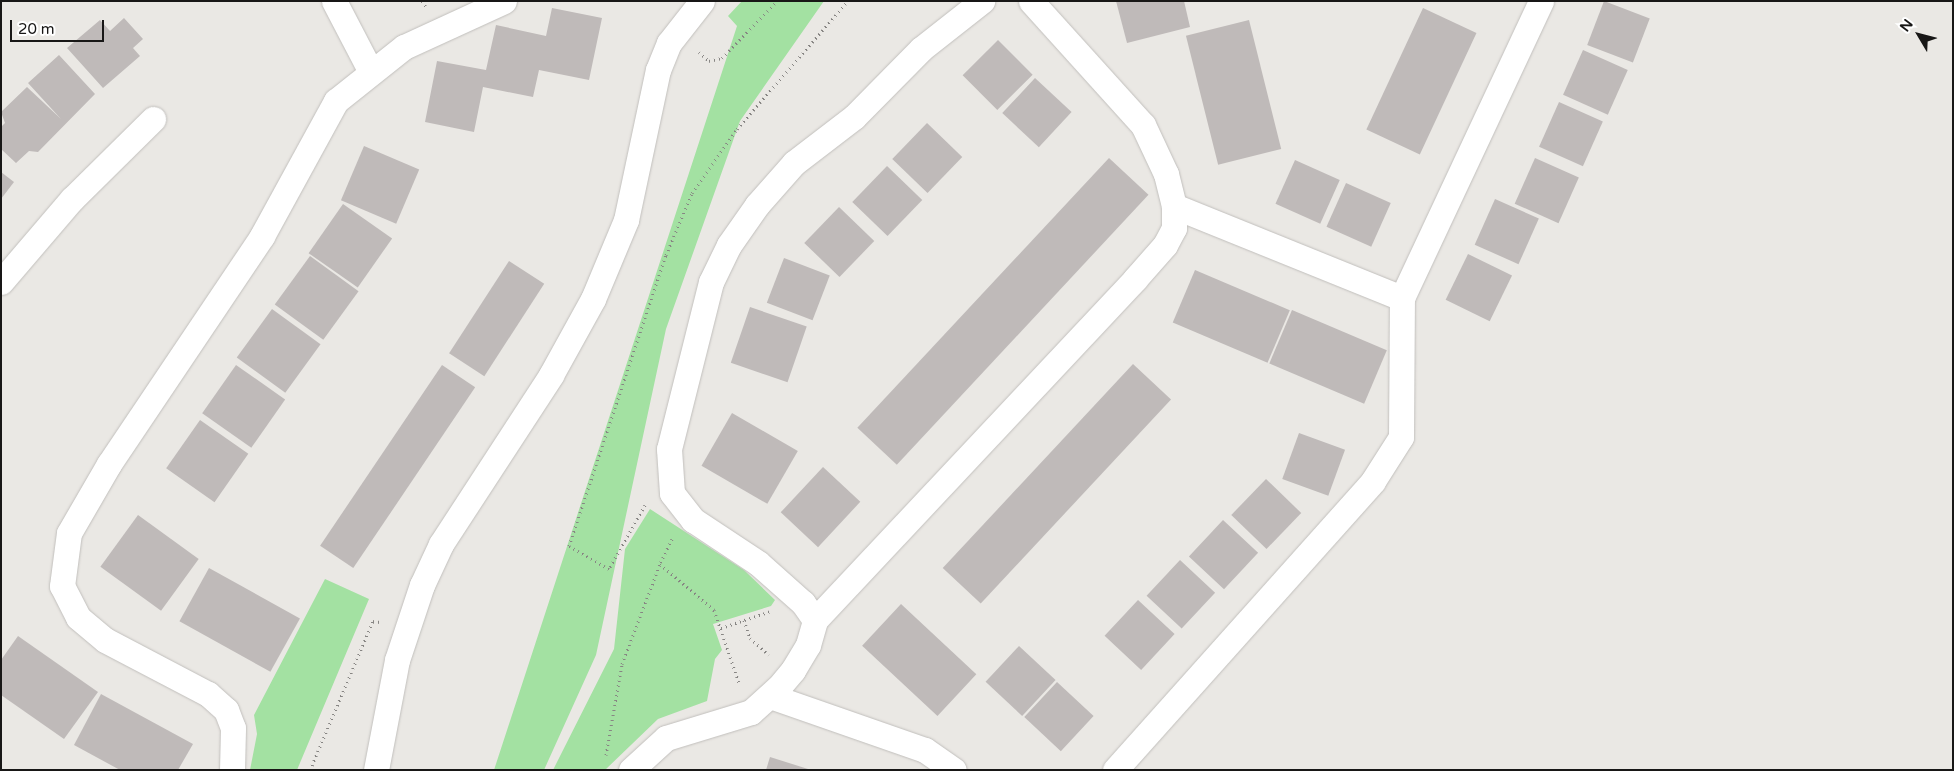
<!DOCTYPE html>
<html>
<head>
<meta charset="utf-8">
<style>
  body { margin:0 }
  #map { position:relative; width:1954px; height:771px; overflow:hidden; background:#eae8e4; font-family:"Varela Round",sans-serif }
  div>[style] { position:absolute }
  .green>* { inset:0; background:#a3e1a2 }
  .building>* { inset:0; background:#bfbab9; transform-origin:0 0 }
  .path>* { height:3px; margin-top:-1.5px; transform-origin:0; background:repeating-linear-gradient(90deg,#878583 0 1px,transparent 0 5px) }
  .roads { filter:drop-shadow(0 0 1px #c1bfbc) drop-shadow(0 0 1px #c1bfbc) }
  .minor>* { height:25px; margin:-12.5px; padding:0 12.5px; transform-origin:12.5px; border-radius:12.5px; background:#fff }
  span { translate:-50% -50%; white-space:nowrap; text-align:center; line-height:1.15; -webkit-text-stroke:4px #fff; paint-order:stroke }
  .frame { position:absolute; inset:0; border:2px solid #181716; pointer-events:none }
  .north { position:absolute; left:1894px; top:10px; width:50px; height:50px; -webkit-text-stroke:4px #fff; paint-order:stroke; rotate:307deg; font-size:14px; font-weight:700; line-height:20px; text-align:center; color:#181716 }
  .north::after { content:''; display:block; margin:auto; width:18px; height:22px; background:#181716; clip-path:polygon(50% 0,100% 100%,50% 72%,0 100%) }
  .scale { position:absolute; left:10px; top:20px; width:94px; height:22px; box-sizing:border-box; border:2px solid #181716; border-top:0; padding-left:6px; font-size:15px; line-height:18px; white-space:nowrap; color:#181716; -webkit-text-stroke:4px #fff; paint-order:stroke }
</style>
</head>
<body>
<div id="map">
  <div class="green">
    <div style="clip-path:polygon(742px 1px,824px 1px,740px 121px,666px 329px,596px 655px,544px 770px,494px 770px,737px 26px,728px 16px)"></div>
    <div style="clip-path:polygon(650px 509px,744px 570px,775px 600px,771px 606px,713px 624px,722px 650px,715px 659px,707px 701px,658px 719px,605px 770px,553px 770px,614px 649px,625px 549px)"></div>
    <div style="clip-path:polygon(325px 579px,369px 599px,297px 770px,250px 770px,257px 734px,254px 715px)"></div>
  </div>
  <div class="building">
    <div style="clip-path:polygon(1116px 1px,1184px 1px,1190px 27px,1127px 43px)"></div>
    <div style="left:1604px;top:1px;width:49px;height:47px;rotate:21deg"></div>
    <div style="clip-path:polygon(552px 8px,602px 18px,589px 80px,539px 70px,533px 97px,483px 87px,474px 132px,425px 122px,437px 61px,486px 70px,496px 25px,546px 36px)"></div>
    <div style="left:1423px;top:8px;width:59px;height:134px;rotate:25deg"></div>
    <div style="clip-path:polygon(124px 18px,143px 39px,133px 48px,140px 56px,103px 88px,67px 48px,100px 20px,110px 31px)"></div>
    <div style="left:1249px;top:20px;width:133px;height:65px;rotate:76deg"></div>
    <div style="left:998px;top:40px;width:49px;height:50px;rotate:45deg"></div>
    <div style="left:1583px;top:50px;width:49px;height:49px;rotate:24deg"></div>
    <div style="clip-path:polygon(59px 55px,95px 94px,38px 152px,29px 151px,16px 163px,1px 149px,1px 127px,5px 123px,1px 112px,27px 87px,61px 119px,28px 83px)"></div>
    <div style="left:1035px;top:78px;width:50px;height:48px;rotate:43deg"></div>
    <div style="left:1559px;top:102px;width:48px;height:49px;rotate:24deg"></div>
    <div style="left:927px;top:123px;width:49px;height:50px;rotate:44deg"></div>
    <div style="left:364px;top:146px;width:60px;height:59px;rotate:23deg"></div>
    <div style="left:1109px;top:158px;width:54px;height:369px;rotate:43deg"></div>
    <div style="left:1535px;top:158px;width:48px;height:50px;rotate:24deg"></div>
    <div style="left:1295px;top:160px;width:49px;height:48px;rotate:24deg"></div>
    <div style="left:887px;top:166px;width:49px;height:50px;rotate:44deg"></div>
    <div style="clip-path:polygon(1px 172px,14px 182px,1px 199px)"></div>
    <div style="left:1346px;top:183px;width:49px;height:48px;rotate:24deg"></div>
    <div style="left:1495px;top:199px;width:48px;height:50px;rotate:24deg"></div>
    <div style="left:343px;top:204px;width:60px;height:60px;rotate:35deg"></div>
    <div style="left:839px;top:207px;width:49px;height:50px;rotate:44deg"></div>
    <div style="left:1468px;top:254px;width:49px;height:51px;rotate:26deg"></div>
    <div style="left:310px;top:256px;width:60px;height:60px;rotate:36deg"></div>
    <div style="left:784px;top:258px;width:49px;height:48px;rotate:21deg"></div>
    <div style="left:509px;top:261px;width:42px;height:110px;rotate:33deg"></div>
    <div style="left:1195px;top:270px;width:103px;height:57px;rotate:23deg"></div>
    <div style="left:750px;top:307px;width:60px;height:59px;rotate:19deg"></div>
    <div style="left:272px;top:309px;width:60px;height:60px;rotate:36deg"></div>
    <div style="left:1292px;top:310px;width:103px;height:58px;rotate:23deg"></div>
    <div style="left:1133px;top:364px;width:52px;height:279px;rotate:43deg"></div>
    <div style="left:236px;top:365px;width:60px;height:59px;rotate:35deg"></div>
    <div style="left:442px;top:365px;width:40px;height:218px;rotate:34deg"></div>
    <div style="left:732px;top:413px;width:76px;height:61px;rotate:30deg"></div>
    <div style="left:200px;top:420px;width:59px;height:59px;rotate:35deg"></div>
    <div style="left:1299px;top:433px;width:49px;height:49px;rotate:20deg"></div>
    <div style="left:823px;top:467px;width:51px;height:62px;rotate:43deg"></div>
    <div style="left:1266px;top:479px;width:49px;height:50px;rotate:44deg"></div>
    <div style="left:138px;top:515px;width:75px;height:64px;rotate:36deg"></div>
    <div style="left:1223px;top:520px;width:48px;height:50px;rotate:43deg"></div>
    <div style="left:1180px;top:560px;width:48px;height:49px;rotate:43deg"></div>
    <div style="left:209px;top:568px;width:104px;height:61px;rotate:29deg"></div>
    <div style="left:1138px;top:600px;width:50px;height:49px;rotate:43deg"></div>
    <div style="left:901px;top:604px;width:103px;height:57px;rotate:43deg"></div>
    <div style="clip-path:polygon(18px 636px,98px 692px,64px 739px,1px 695px,1px 660px)"></div>
    <div style="left:1019px;top:646px;width:50px;height:49px;rotate:43deg"></div>
    <div style="left:1057px;top:682px;width:50px;height:48px;rotate:43deg"></div>
    <div style="clip-path:polygon(101px 694px,193px 744px,178px 770px,120px 770px,74px 745px)"></div>
    <div style="clip-path:polygon(770px 757px,808px 769px,808px 770px,766px 770px)"></div>
  </div>
  <div class="path">
    <div style="left:422px;top:1px;width:7px;rotate:56deg"></div>
    <div style="left:699px;top:52px;width:13px;rotate:42deg"></div>
    <div style="left:709px;top:61px;width:13px;rotate:-13deg"></div>
    <div style="left:722px;top:58px;width:79px;rotate:-46deg"></div>
    <div style="left:645px;top:505px;width:73px;rotate:119.4deg"></div>
    <div style="left:609px;top:569px;width:46px;rotate:-150.1deg"></div>
    <div style="left:569px;top:546px;width:307px;rotate:-71.6deg"></div>
    <div style="left:666px;top:255px;width:67px;rotate:-67.2deg"></div>
    <div style="left:692px;top:193px;width:78px;rotate:-54.9deg"></div>
    <div style="left:737px;top:129px;width:169px;rotate:-49.1deg"></div>
    <div style="left:672px;top:539px;width:28px;rotate:116deg"></div>
    <div style="left:660px;top:564px;width:71px;rotate:40.4deg"></div>
    <div style="left:714px;top:610px;width:77px;rotate:71.1deg"></div>
    <div style="left:744px;top:620px;width:19px;rotate:72deg"></div>
    <div style="left:750px;top:638px;width:25px;rotate:42deg"></div>
    <div style="left:721px;top:628px;width:53px;rotate:-18.8deg"></div>
    <div style="left:606px;top:755px;width:92px;rotate:-80deg"></div>
    <div style="left:622px;top:664px;width:107px;rotate:-69.2deg"></div>
    <div style="left:310px;top:770px;width:162px;rotate:-67.1deg"></div>
    <div style="left:373px;top:621px;width:7px;rotate:8deg"></div>
  </div>
  <div class="roads">
    <div class="minor">
      <div style="left:334px;top:1px;width:80px;rotate:62.5deg"></div>
      <div style="left:1174px;top:206px;width:246px;rotate:22deg"></div>
      <div style="left:1px;top:282px;width:109px;rotate:-49.5deg"></div>
      <div style="left:72px;top:199px;width:114px;rotate:-44.6deg"></div>
      <div style="left:815px;top:620px;width:468px;rotate:-46.8deg"></div>
      <div style="left:1135px;top:279px;width:45px;rotate:-48.6deg"></div>
      <div style="left:1165px;top:245px;width:19px;rotate:-62deg"></div>
      <div style="left:1174px;top:228px;width:22px;rotate:-90deg"></div>
      <div style="left:1174px;top:206px;width:33px;rotate:-104deg"></div>
      <div style="left:1166px;top:174px;width:54px;rotate:-115.1deg"></div>
      <div style="left:1143px;top:125px;width:167px;rotate:-132.1deg"></div>
      <div style="left:770px;top:696px;width:164px;rotate:19.2deg"></div>
      <div style="left:925px;top:750px;width:35px;rotate:35deg"></div>
      <div style="left:232px;top:770px;width:42px;rotate:-88.6deg"></div>
      <div style="left:233px;top:728px;width:19px;rotate:-111deg"></div>
      <div style="left:226px;top:710px;width:24px;rotate:-138deg"></div>
      <div style="left:208px;top:694px;width:116px;rotate:-152.3deg"></div>
      <div style="left:105px;top:640px;width:35px;rotate:-140deg"></div>
      <div style="left:78px;top:617px;width:35px;rotate:-117deg"></div>
      <div style="left:62px;top:586px;width:53px;rotate:-82.5deg"></div>
      <div style="left:69px;top:533px;width:80px;rotate:-59.9deg"></div>
      <div style="left:109px;top:464px;width:275px;rotate:-56.1deg"></div>
      <div style="left:262px;top:236px;width:154px;rotate:-61.3deg"></div>
      <div style="left:336px;top:101px;width:87px;rotate:-38.5deg"></div>
      <div style="left:404px;top:47px;width:110px;rotate:-24.7deg"></div>
      <div style="left:376px;top:770px;width:112px;rotate:-79.2deg"></div>
      <div style="left:397px;top:660px;width:79px;rotate:-71.6deg"></div>
      <div style="left:422px;top:585px;width:45px;rotate:-65.1deg"></div>
      <div style="left:441px;top:544px;width:202px;rotate:-56.9deg"></div>
      <div style="left:551px;top:375px;width:87px;rotate:-61.1deg"></div>
      <div style="left:593px;top:299px;width:86px;rotate:-67.3deg"></div>
      <div style="left:626px;top:220px;width:153px;rotate:-78deg"></div>
      <div style="left:658px;top:70px;width:29px;rotate:-68deg"></div>
      <div style="left:669px;top:43px;width:53px;rotate:-51.8deg"></div>
      <div style="left:631px;top:770px;width:47px;rotate:-42.4deg"></div>
      <div style="left:666px;top:738px;width:89px;rotate:-17deg"></div>
      <div style="left:751px;top:712px;width:36px;rotate:-42deg"></div>
      <div style="left:778px;top:688px;width:23px;rotate:-50deg"></div>
      <div style="left:793px;top:670px;width:29px;rotate:-59deg"></div>
      <div style="left:808px;top:645px;width:26px;rotate:-74deg"></div>
      <div style="left:815px;top:620px;width:21px;rotate:-125deg"></div>
      <div style="left:803px;top:603px;width:60px;rotate:-138.4deg"></div>
      <div style="left:758px;top:563px;width:78px;rotate:-146.5deg"></div>
      <div style="left:693px;top:520px;width:34px;rotate:-128deg"></div>
      <div style="left:672px;top:493px;width:44px;rotate:-93.9deg"></div>
      <div style="left:669px;top:449px;width:172px;rotate:-75.9deg"></div>
      <div style="left:711px;top:282px;width:41px;rotate:-64.1deg"></div>
      <div style="left:729px;top:245px;width:49px;rotate:-55deg"></div>
      <div style="left:757px;top:205px;width:56px;rotate:-48.6deg"></div>
      <div style="left:794px;top:163px;width:76px;rotate:-37.5deg"></div>
      <div style="left:854px;top:117px;width:95px;rotate:-45.4deg"></div>
      <div style="left:921px;top:49px;width:78px;rotate:-38.2deg"></div>
      <div style="left:1115px;top:770px;width:387px;rotate:-48.2deg"></div>
      <div style="left:1373px;top:481px;width:52px;rotate:-57.5deg"></div>
      <div style="left:1401px;top:437px;width:139px;rotate:-89.6deg"></div>
      <div style="left:1402px;top:298px;width:328px;rotate:-64.9deg"></div>
    </div>
  </div>
  <div class="frame"></div>
  <div class="north">N</div>
  <div class="scale">20 m</div>
</div>
</body>
</html>
